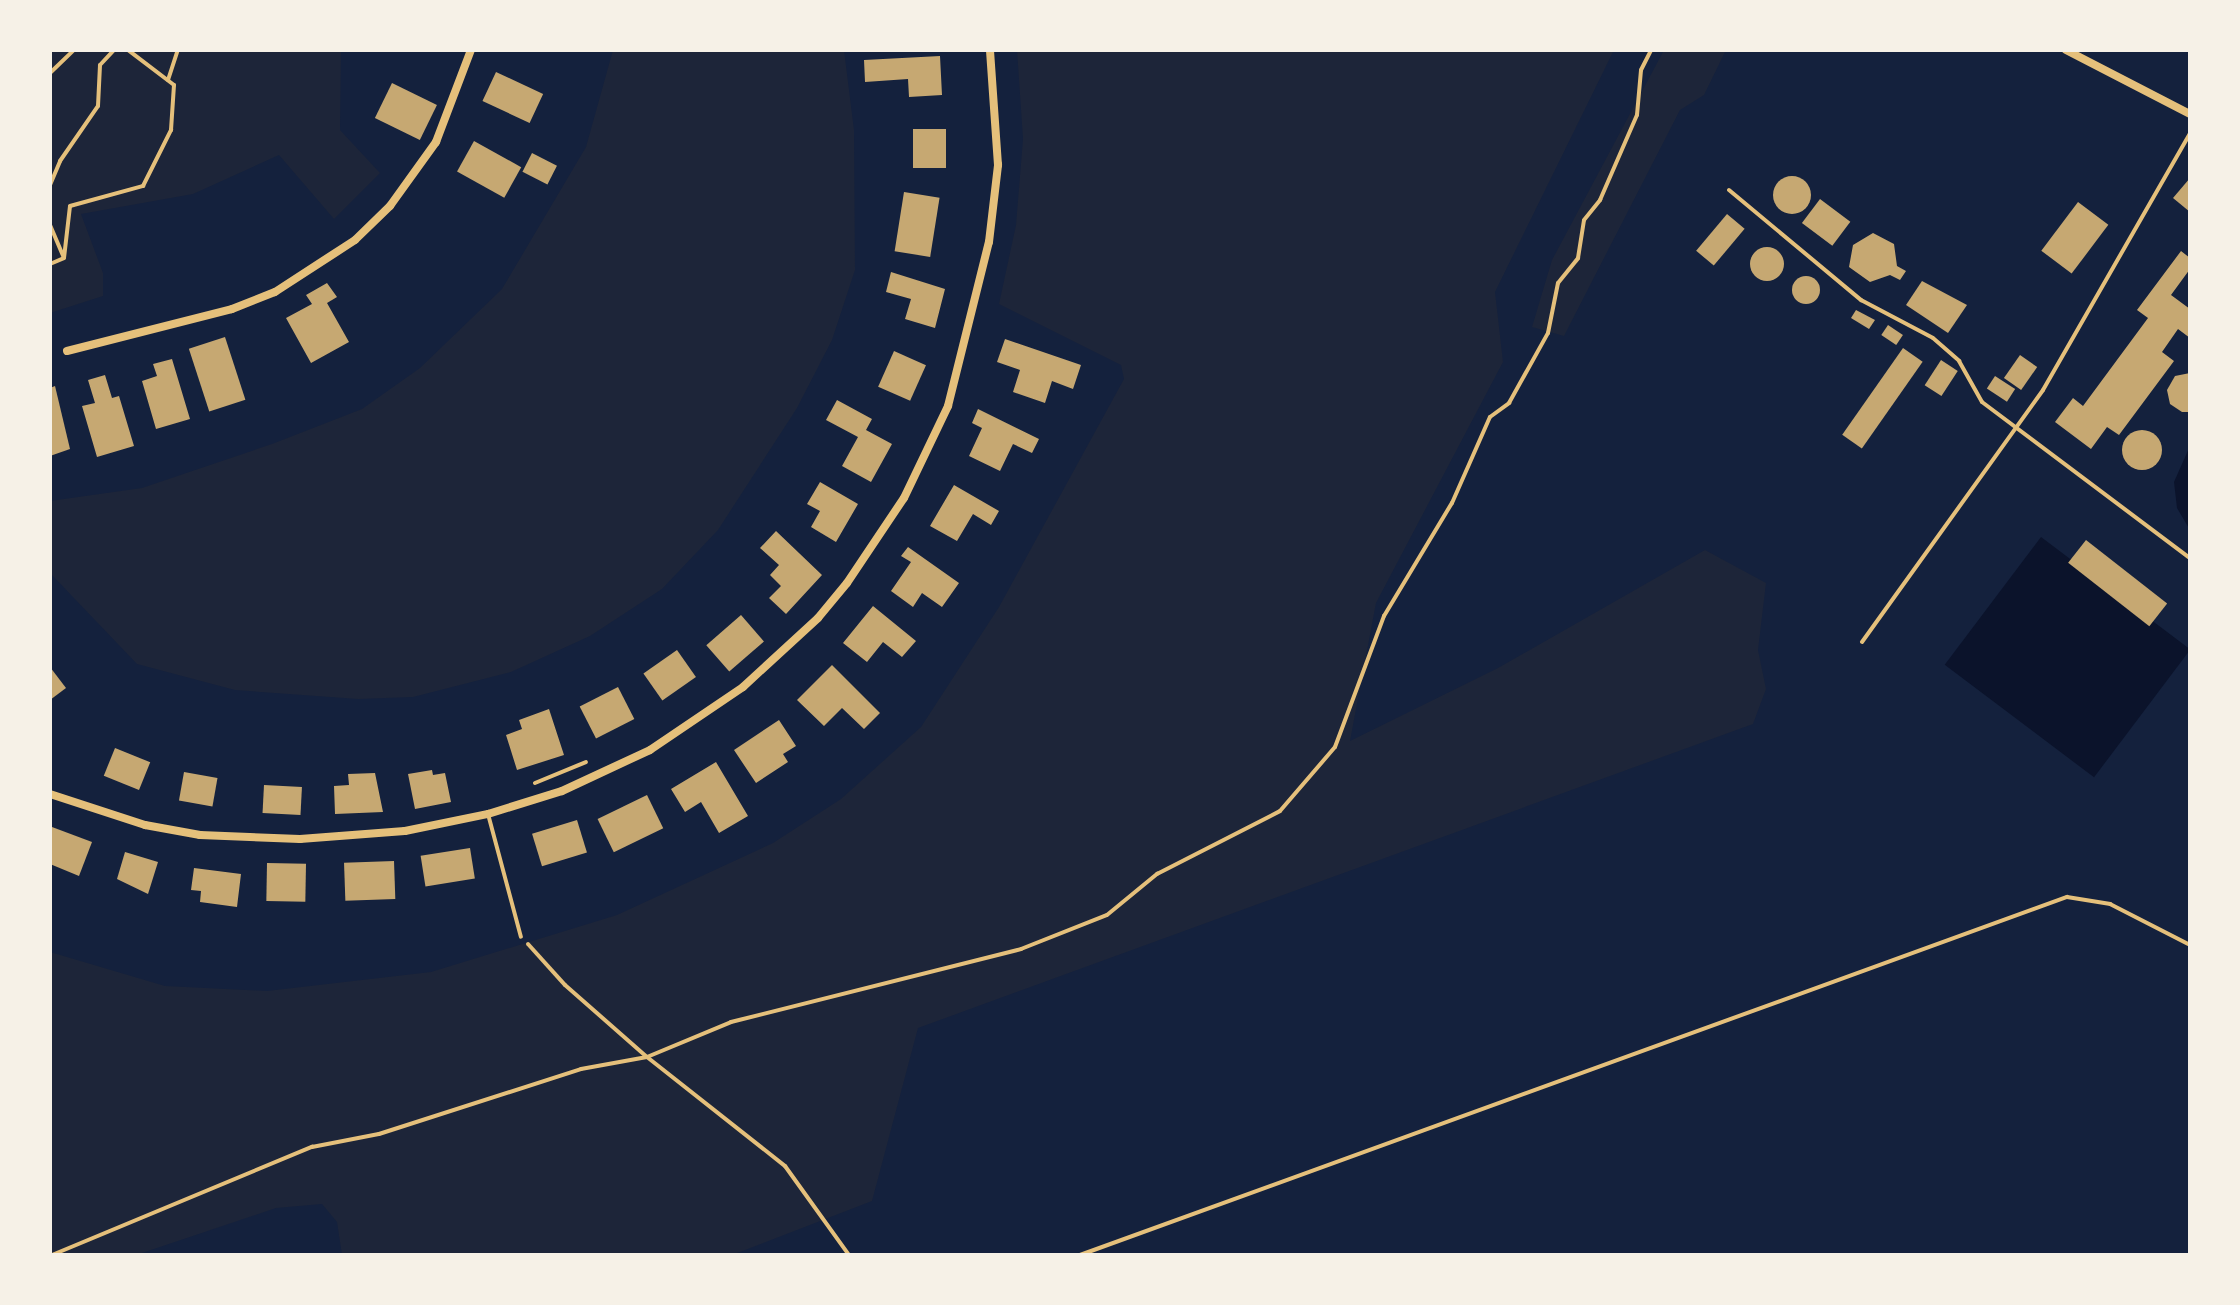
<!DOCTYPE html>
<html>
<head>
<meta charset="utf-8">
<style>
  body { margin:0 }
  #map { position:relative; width:2240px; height:1305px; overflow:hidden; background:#14213d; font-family:Manrope,sans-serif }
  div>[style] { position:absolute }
  .green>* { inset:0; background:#1d2539 }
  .water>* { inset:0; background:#0b132b; transform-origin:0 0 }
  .building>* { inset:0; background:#c6a872; transform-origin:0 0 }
  .round { border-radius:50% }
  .path>* { height:4px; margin:-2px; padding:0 2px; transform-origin:2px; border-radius:2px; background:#e5c07b }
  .service>* { height:4px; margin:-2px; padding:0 2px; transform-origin:2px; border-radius:2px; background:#e5c07b }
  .minor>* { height:8px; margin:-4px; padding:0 4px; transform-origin:4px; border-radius:4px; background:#e5c07b }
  span { translate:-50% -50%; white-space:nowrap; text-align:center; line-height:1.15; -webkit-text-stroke:8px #f6f1e7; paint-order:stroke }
  .frame { position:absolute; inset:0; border:52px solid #f6f1e7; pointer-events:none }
</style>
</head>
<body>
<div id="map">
  <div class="green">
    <div style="clip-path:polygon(50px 50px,341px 50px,340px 130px,380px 173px,334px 219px,279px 155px,193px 194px,81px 214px,103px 273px,103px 296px,50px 313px)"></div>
    <div style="clip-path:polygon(613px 50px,844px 50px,854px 130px,855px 270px,832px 340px,797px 408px,718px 530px,662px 589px,590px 636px,511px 672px,413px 697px,358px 699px,235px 690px,137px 664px,50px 573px,50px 501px,142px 488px,272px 444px,362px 409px,420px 368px,502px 289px,586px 147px)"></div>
    <div style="clip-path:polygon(1017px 50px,1614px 50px,1495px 292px,1503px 362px,1376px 603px,1350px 741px,1498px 668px,1705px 550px,1766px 583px,1758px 650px,1766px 689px,1753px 724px,918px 1028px,872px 1201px,732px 1255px,342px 1255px,337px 1222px,322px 1204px,276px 1208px,136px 1255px,50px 1255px,50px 952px,165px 986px,267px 991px,431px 972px,617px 915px,773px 843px,841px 799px,921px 727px,999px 607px,1124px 379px,1121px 365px,999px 304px,1016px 225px,1023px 139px)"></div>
    <div style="clip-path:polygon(1664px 50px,1726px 50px,1704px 95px,1680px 110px,1564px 336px,1532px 327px,1552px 260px)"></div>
  </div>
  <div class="water">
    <div style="clip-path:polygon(2190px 446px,2190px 530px,2177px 508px,2174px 482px)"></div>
    <div style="left:2041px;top:537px;width:187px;height:160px;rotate:37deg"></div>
  </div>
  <div class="building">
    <div style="clip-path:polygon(940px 56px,942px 95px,909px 97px,908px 79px,865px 82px,864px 60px)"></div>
    <div style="left:496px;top:72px;width:52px;height:32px;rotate:25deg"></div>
    <div style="left:392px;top:83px;width:50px;height:39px;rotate:26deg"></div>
    <div style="left:946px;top:129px;width:39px;height:33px;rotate:90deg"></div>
    <div style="left:474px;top:141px;width:54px;height:35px;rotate:29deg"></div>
    <div style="left:532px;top:153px;width:28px;height:21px;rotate:27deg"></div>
    <div class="round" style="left:1773px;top:176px;width:38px;height:38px"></div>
    <div style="clip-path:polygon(2190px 178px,2190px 212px,2173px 198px)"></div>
    <div style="left:904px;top:192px;width:36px;height:60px;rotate:9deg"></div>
    <div style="left:1820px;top:199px;width:38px;height:30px;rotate:37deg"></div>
    <div style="left:2078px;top:202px;width:38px;height:61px;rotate:37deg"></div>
    <div style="left:1727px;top:214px;width:23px;height:48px;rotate:40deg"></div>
    <div style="clip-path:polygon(1873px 233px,1894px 244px,1897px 266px,1906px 271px,1900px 280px,1890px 275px,1870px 282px,1849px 267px,1853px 245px)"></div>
    <div class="round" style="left:1750px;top:247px;width:34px;height:34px"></div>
    <div style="clip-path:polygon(2181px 251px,2190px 258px,2190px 269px,2171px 295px,2190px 309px,2190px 338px,2178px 329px,2162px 352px,2174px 361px,2119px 435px,2107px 427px,2091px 449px,2055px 422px,2073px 398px,2083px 406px,2148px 318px,2137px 310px)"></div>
    <div style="clip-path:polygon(891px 272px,945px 289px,935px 328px,905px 319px,911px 299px,886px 292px)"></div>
    <div class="round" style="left:1792px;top:276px;width:28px;height:28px"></div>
    <div style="clip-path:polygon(1922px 281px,1967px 305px,1948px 333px,1906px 305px)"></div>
    <div style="clip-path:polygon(327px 283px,337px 297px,327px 303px,349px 342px,311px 363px,286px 318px,312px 304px,306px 295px)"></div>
    <div style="clip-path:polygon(1856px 310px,1875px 320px,1869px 329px,1851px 318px)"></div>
    <div style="left:1888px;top:325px;width:18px;height:12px;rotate:34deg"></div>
    <div style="left:225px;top:337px;width:66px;height:38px;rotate:72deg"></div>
    <div style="clip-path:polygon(1005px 339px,1081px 365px,1073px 389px,1052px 381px,1045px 403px,1013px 392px,1020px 370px,997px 362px)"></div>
    <div style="left:1903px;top:348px;width:24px;height:106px;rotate:35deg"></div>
    <div style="left:894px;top:351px;width:35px;height:39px;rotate:24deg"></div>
    <div style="left:2020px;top:355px;width:21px;height:28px;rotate:35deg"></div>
    <div style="clip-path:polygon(172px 359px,190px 419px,156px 429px,142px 381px,157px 376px,153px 364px)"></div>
    <div style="left:1941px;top:360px;width:20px;height:30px;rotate:33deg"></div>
    <div style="clip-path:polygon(2190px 373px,2190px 412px,2182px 412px,2170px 404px,2167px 390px,2175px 376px)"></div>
    <div style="clip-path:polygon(105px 375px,112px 398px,119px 396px,134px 446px,97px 457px,82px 406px,95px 403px,88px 380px)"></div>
    <div style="left:1995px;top:376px;width:24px;height:15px;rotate:33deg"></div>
    <div style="clip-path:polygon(55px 386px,70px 449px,50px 456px,50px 388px)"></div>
    <div style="clip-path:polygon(837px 400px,872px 419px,866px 430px,892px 444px,871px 482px,842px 466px,858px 437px,826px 420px)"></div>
    <div style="clip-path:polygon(978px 409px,1039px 439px,1032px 453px,1013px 444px,1000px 471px,969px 456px,982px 428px,972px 423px)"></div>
    <div class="round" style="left:2122px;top:430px;width:40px;height:40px"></div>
    <div style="clip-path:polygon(820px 482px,858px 504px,836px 542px,811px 527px,820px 511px,807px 504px)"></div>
    <div style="clip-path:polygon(954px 485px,999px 511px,991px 525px,973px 514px,957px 541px,930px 526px)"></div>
    <div style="clip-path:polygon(776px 531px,822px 575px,786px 614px,769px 598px,781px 586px,770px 575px,779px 565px,760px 548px)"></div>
    <div style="left:2086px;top:540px;width:103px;height:29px;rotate:38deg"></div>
    <div style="clip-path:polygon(908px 547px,959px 583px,942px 607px,922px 593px,913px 607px,891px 591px,911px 562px,901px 556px)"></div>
    <div style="clip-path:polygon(873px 606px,916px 641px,902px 657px,883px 642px,867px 662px,843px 643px)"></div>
    <div style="left:741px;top:615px;width:35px;height:46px;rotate:49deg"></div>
    <div style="left:677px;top:650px;width:33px;height:41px;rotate:55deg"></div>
    <div style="clip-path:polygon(832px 665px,880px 713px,864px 729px,842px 708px,824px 726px,797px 700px)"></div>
    <div style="clip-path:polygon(50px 667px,66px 688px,50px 700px)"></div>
    <div style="left:618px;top:687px;width:36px;height:43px;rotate:63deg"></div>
    <div style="clip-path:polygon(549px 709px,564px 755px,517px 770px,506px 735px,522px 729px,519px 720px)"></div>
    <div style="clip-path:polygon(779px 720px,796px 746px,783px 754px,788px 762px,756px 783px,734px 750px)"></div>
    <div style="left:115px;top:748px;width:38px;height:30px;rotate:22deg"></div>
    <div style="clip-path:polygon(716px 762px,748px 816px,719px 833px,701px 802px,685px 812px,671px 789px)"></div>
    <div style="clip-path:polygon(432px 770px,433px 775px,445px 773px,451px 802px,415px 809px,408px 774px)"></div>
    <div style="left:184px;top:772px;width:34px;height:29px;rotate:10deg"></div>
    <div style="clip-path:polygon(375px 773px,383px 812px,335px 814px,334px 786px,349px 785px,348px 774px)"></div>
    <div style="left:264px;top:785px;width:38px;height:28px;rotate:3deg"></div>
    <div style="left:647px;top:795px;width:37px;height:55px;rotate:64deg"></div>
    <div style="left:577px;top:820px;width:34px;height:47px;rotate:73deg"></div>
    <div style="clip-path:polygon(52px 827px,92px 842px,79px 876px,50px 864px)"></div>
    <div style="left:470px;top:848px;width:31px;height:50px;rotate:81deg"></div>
    <div style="clip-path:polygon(125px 852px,158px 862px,148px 894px,117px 879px)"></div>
    <div style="left:394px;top:861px;width:38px;height:50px;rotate:88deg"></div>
    <div style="left:267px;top:863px;width:39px;height:38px;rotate:1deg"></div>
    <div style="clip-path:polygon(194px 868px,241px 874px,237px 907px,200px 902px,201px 891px,191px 890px)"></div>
  </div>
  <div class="path">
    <div style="left:50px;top:73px;width:33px;rotate:-44deg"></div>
    <div style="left:168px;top:80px;width:32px;rotate:-72deg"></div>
    <div style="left:50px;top:185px;width:26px;rotate:-67deg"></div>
    <div style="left:60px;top:161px;width:67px;rotate:-55.4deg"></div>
    <div style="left:98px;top:106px;width:41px;rotate:-87.2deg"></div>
    <div style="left:100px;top:65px;width:21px;rotate:-47deg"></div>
    <div style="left:50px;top:225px;width:34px;rotate:67deg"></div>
    <div style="left:50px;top:264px;width:15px;rotate:-23deg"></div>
    <div style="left:64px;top:258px;width:52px;rotate:-83.4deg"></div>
    <div style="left:70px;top:206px;width:76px;rotate:-15.3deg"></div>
    <div style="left:143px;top:186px;width:63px;rotate:-63.4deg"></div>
    <div style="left:171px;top:130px;width:45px;rotate:-86.2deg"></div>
    <div style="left:174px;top:85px;width:58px;rotate:-142.7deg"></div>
    <div style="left:535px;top:783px;width:55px;rotate:-22.4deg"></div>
    <div style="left:528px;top:944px;width:55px;rotate:47.9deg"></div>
    <div style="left:565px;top:985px;width:109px;rotate:41.3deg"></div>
    <div style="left:647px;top:1057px;width:176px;rotate:38.3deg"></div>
    <div style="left:785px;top:1166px;width:110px;rotate:54.3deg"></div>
    <div style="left:52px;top:1255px;width:282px;rotate:-22.6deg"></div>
    <div style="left:312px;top:1147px;width:68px;rotate:-11deg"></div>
    <div style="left:379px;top:1134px;width:212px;rotate:-17.8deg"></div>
    <div style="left:581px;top:1069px;width:67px;rotate:-10.3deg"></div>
    <div style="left:647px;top:1057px;width:91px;rotate:-22.6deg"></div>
    <div style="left:731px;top:1022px;width:299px;rotate:-14.1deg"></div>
    <div style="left:1021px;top:949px;width:92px;rotate:-21.6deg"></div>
    <div style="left:1107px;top:915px;width:65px;rotate:-39.4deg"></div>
    <div style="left:1157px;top:874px;width:138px;rotate:-27.1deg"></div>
    <div style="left:1280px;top:811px;width:84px;rotate:-49.3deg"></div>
    <div style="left:1335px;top:747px;width:140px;rotate:-69.5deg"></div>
    <div style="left:1384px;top:616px;width:132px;rotate:-59deg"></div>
    <div style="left:1452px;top:503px;width:94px;rotate:-66.2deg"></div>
    <div style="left:1490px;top:417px;width:24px;rotate:-36deg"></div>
    <div style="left:1509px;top:403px;width:80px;rotate:-60.9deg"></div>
    <div style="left:1548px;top:333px;width:51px;rotate:-78.7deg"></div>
    <div style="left:1558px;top:283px;width:32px;rotate:-51deg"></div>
    <div style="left:1578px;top:258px;width:38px;rotate:-81deg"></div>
    <div style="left:1584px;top:220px;width:26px;rotate:-51deg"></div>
    <div style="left:1600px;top:200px;width:93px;rotate:-66.5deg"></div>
    <div style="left:1637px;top:115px;width:45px;rotate:-84.9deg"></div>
    <div style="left:1641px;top:70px;width:22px;rotate:-63deg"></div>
    <div style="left:1080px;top:1255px;width:1050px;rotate:-19.94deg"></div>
    <div style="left:2067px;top:897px;width:44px;rotate:9.2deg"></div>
    <div style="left:2110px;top:904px;width:90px;rotate:27.1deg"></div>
  </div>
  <div class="service">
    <div style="left:1729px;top:190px;width:172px;rotate:39.8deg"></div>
    <div style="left:1861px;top:300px;width:81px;rotate:27.8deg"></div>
    <div style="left:1933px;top:338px;width:35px;rotate:41deg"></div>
    <div style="left:1959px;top:361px;width:47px;rotate:60.7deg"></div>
    <div style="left:1982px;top:402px;width:260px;rotate:36.9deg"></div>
    <div style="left:1862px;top:642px;width:310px;rotate:-54.3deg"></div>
    <div style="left:2043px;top:390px;width:296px;rotate:-60.2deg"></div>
    <div style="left:488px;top:814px;width:127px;rotate:75deg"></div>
  </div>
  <div class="minor">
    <div style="left:2066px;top:50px;width:140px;rotate:27.3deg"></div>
    <div style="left:67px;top:351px;width:170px;rotate:-14.3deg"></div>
    <div style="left:232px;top:309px;width:46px;rotate:-21.6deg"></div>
    <div style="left:275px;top:292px;width:95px;rotate:-33deg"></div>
    <div style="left:355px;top:240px;width:49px;rotate:-44.2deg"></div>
    <div style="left:390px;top:206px;width:79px;rotate:-54.3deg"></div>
    <div style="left:436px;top:142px;width:98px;rotate:-69.2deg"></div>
    <div style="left:50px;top:794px;width:100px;rotate:18.1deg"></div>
    <div style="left:145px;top:825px;width:56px;rotate:10.3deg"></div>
    <div style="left:200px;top:835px;width:100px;rotate:2.3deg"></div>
    <div style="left:300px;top:839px;width:105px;rotate:-4.4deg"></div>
    <div style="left:405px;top:831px;width:85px;rotate:-11.6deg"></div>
    <div style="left:488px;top:814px;width:77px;rotate:-17.3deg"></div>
    <div style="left:562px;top:791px;width:97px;rotate:-25deg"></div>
    <div style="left:650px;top:750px;width:112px;rotate:-34.1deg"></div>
    <div style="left:743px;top:687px;width:102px;rotate:-42.6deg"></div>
    <div style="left:818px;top:618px;width:45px;rotate:-50.4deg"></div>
    <div style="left:847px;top:583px;width:102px;rotate:-56.2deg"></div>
    <div style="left:904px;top:498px;width:102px;rotate:-64.4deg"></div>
    <div style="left:948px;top:406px;width:169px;rotate:-76deg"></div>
    <div style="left:989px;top:242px;width:78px;rotate:-83.3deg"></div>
    <div style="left:998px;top:165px;width:115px;rotate:-94deg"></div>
  </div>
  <div class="frame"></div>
</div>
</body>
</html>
